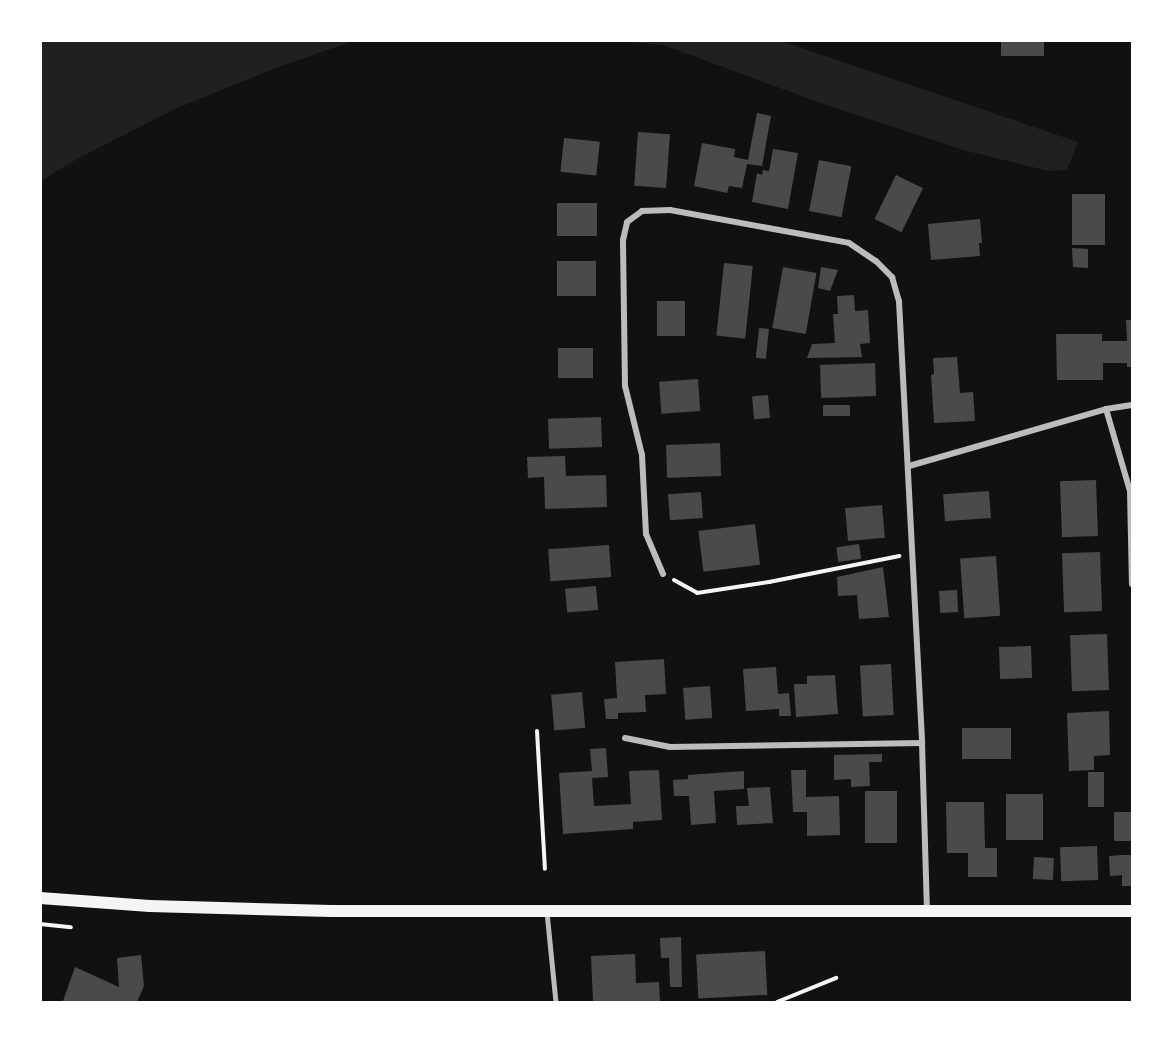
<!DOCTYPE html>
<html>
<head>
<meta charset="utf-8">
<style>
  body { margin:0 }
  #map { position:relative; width:1173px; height:1043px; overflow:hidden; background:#111; font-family:"Exo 2",sans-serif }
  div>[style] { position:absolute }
  .green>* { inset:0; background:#202020 }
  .building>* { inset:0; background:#4a4a4a; transform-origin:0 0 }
  .path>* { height:4px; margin:-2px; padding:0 2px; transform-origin:2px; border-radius:2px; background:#f5f5f5 }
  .service>* { height:4.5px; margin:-2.25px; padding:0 2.25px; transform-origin:2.25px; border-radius:2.25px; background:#bcbcbc }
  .minor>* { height:6px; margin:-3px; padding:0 3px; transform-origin:3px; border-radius:3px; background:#bcbcbc }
  .secondary>* { height:12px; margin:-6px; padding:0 6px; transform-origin:6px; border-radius:6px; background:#f5f5f5 }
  span { translate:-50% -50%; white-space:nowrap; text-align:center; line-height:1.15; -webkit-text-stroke:6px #fff; paint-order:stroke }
  .frame { position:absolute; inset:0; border:42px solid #fff; pointer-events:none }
</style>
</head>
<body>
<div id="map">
  <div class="green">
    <div style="clip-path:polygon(41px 40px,353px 40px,353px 41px,273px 69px,175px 109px,75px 160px,41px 181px)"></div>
    <div style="clip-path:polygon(618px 41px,781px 41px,1078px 142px,1067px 170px,1048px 171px,967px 151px,829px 106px,663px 45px)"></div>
  </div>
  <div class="building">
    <div style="left:1001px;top:40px;width:43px;height:16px"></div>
    <div style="clip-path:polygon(757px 113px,771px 116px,762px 166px,747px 164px,742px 188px,729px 186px,727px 193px,694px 186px,702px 143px,735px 149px,734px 157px,748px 160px)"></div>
    <div style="left:638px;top:132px;width:32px;height:54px;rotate:4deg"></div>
    <div style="left:564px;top:138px;width:36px;height:34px;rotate:6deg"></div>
    <div style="clip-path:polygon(773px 149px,798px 153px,788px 209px,752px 202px,757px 173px,762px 175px,763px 170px,769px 171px)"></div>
    <div style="left:819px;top:160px;width:33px;height:52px;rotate:11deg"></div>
    <div style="left:896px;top:175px;width:30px;height:49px;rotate:26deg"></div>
    <div style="left:1072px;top:194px;width:33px;height:51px"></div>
    <div style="left:557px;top:203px;width:40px;height:33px"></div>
    <div style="clip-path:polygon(980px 219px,982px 243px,979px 243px,980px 256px,931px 260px,928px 224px)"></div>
    <div style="clip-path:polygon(1072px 248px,1088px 249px,1088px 268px,1073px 267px)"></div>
    <div style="left:557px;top:261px;width:39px;height:35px"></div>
    <div style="left:724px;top:263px;width:29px;height:73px;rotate:6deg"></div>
    <div style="left:783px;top:267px;width:34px;height:62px;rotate:10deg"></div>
    <div style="clip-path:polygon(821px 267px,838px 270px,830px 291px,818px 288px)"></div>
    <div style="clip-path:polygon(854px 295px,855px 311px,868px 310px,870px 343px,860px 344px,862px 357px,807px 358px,812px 344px,835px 343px,833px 314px,838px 314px,837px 296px)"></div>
    <div style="left:657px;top:301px;width:28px;height:35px"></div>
    <div style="clip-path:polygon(1126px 320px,1132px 320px,1132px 367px,1127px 367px,1127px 363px,1103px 363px,1103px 380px,1057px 380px,1056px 334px,1102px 334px,1102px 341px,1127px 341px)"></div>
    <div style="left:759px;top:328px;width:10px;height:30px;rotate:6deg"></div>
    <div style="left:558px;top:348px;width:35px;height:30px"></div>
    <div style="clip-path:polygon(957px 357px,960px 393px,973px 392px,975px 421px,934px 423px,931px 375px,934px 374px,933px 358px)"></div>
    <div style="left:875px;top:363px;width:33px;height:55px;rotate:88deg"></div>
    <div style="left:698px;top:379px;width:32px;height:39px;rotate:86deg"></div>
    <div style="left:768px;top:395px;width:23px;height:16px;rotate:85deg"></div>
    <div style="left:850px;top:405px;width:11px;height:27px;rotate:90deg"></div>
    <div style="left:601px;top:417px;width:30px;height:53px;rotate:88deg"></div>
    <div style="left:720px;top:443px;width:33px;height:54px;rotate:88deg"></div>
    <div style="clip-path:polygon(565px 456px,566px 476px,606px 475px,607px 507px,545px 509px,544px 477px,528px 478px,527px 457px)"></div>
    <div style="left:1096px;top:480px;width:56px;height:36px;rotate:88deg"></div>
    <div style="left:989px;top:491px;width:27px;height:46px;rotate:86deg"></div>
    <div style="left:701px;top:492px;width:26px;height:33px;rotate:86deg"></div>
    <div style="left:882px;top:505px;width:33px;height:37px;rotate:85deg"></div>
    <div style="left:755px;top:524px;width:41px;height:57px;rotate:83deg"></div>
    <div style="left:859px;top:544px;width:15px;height:23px;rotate:82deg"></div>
    <div style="left:609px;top:545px;width:32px;height:61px;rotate:86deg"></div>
    <div style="left:1100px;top:552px;width:59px;height:38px;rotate:88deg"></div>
    <div style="left:996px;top:556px;width:60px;height:36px;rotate:86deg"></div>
    <div style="clip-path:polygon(883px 567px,889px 617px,859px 619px,857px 595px,838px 596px,837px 577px)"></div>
    <div style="left:596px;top:586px;width:24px;height:31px;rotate:85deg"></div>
    <div style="left:957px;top:590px;width:22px;height:18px;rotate:87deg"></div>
    <div style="left:1107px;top:634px;width:56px;height:37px;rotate:88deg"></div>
    <div style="left:1031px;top:646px;width:32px;height:32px;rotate:88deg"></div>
    <div style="clip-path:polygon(664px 659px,666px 694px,645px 695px,646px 712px,618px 713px,618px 719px,606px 719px,604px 699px,617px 698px,615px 662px)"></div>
    <div style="left:891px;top:664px;width:51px;height:31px;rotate:87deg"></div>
    <div style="clip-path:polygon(776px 667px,778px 694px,789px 693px,791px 716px,779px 716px,779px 709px,746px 711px,743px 669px)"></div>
    <div style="clip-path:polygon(835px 675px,838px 714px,796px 717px,794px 684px,807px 684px,807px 676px)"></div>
    <div style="left:710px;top:686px;width:32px;height:27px;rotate:86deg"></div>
    <div style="left:582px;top:692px;width:36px;height:31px;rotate:85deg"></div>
    <div style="clip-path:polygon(1109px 711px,1110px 755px,1094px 756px,1094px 770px,1069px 771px,1067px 713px)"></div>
    <div style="left:962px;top:728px;width:49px;height:31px"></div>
    <div style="clip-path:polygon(606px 748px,608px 777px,592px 778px,594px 806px,631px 804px,629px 771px,659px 770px,662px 820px,633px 822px,633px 829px,563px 834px,559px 773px,592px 771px,590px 749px)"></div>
    <div style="clip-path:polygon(882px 754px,882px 762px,869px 762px,870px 786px,851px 787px,851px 779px,834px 780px,834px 755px)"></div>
    <div style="clip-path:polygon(791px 770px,806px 770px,806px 797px,839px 796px,840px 835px,807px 836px,807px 812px,793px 812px)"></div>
    <div style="clip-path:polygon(744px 771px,744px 789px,714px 791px,716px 823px,691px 825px,689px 796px,674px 796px,673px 780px,688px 779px,688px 775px)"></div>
    <div style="left:1088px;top:772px;width:16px;height:35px"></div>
    <div style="clip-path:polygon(770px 787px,773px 823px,737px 825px,736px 806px,749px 806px,747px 788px)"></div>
    <div style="left:897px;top:791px;width:52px;height:32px;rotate:90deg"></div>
    <div style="left:1006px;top:794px;width:37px;height:46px"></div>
    <div style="clip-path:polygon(946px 802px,984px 802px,985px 848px,997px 848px,997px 877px,968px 877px,968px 853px,947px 853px)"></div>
    <div style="left:1132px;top:812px;width:29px;height:18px;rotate:90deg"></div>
    <div style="left:1097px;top:846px;width:34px;height:37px;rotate:88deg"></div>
    <div style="clip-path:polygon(1121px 855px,1132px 855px,1132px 886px,1122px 886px,1122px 875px,1110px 876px,1109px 856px)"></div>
    <div style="left:1034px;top:857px;width:20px;height:22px;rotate:3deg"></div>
    <div style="clip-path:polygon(681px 937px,682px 987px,670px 987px,669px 958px,661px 958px,660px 938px)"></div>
    <div style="left:765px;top:951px;width:44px;height:69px;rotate:87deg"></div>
    <div style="clip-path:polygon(635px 954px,636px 983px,659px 982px,660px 1002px,593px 1002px,591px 956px)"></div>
    <div style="clip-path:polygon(141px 955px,144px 986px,137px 1002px,63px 1001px,75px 967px,119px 987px,117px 958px)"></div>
  </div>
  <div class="path">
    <div style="left:674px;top:580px;width:26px;rotate:29deg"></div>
    <div style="left:697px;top:593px;width:73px;rotate:-8.7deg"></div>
    <div style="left:769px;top:582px;width:133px;rotate:-11.3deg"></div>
    <div style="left:537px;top:731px;width:138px;rotate:86.7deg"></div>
    <div style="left:40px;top:924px;width:31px;rotate:6deg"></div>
    <div style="left:777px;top:1002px;width:64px;rotate:-22.1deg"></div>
  </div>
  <div class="service">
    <div style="left:547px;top:912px;width:90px;rotate:84.3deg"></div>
  </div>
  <div class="minor">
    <div style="left:1106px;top:409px;width:85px;rotate:73.7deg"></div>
    <div style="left:1130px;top:491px;width:93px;rotate:88.8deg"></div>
    <div style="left:909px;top:466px;width:205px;rotate:-16.1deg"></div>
    <div style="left:1106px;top:409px;width:26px;rotate:-9deg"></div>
    <div style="left:663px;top:574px;width:43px;rotate:-113deg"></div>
    <div style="left:646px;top:534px;width:79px;rotate:-92.9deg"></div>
    <div style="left:642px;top:455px;width:71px;rotate:-103.8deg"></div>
    <div style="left:625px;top:386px;width:146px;rotate:-90.8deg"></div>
    <div style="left:623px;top:240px;width:18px;rotate:-77deg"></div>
    <div style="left:627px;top:222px;width:19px;rotate:-36deg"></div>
    <div style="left:642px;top:211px;width:28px;rotate:-2deg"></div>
    <div style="left:670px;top:210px;width:182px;rotate:10.4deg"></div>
    <div style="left:849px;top:243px;width:32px;rotate:34deg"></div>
    <div style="left:876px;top:261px;width:23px;rotate:45deg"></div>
    <div style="left:892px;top:277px;width:25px;rotate:74deg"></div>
    <div style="left:899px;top:301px;width:443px;rotate:87deg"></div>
    <div style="left:922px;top:743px;width:166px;rotate:88.3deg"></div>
    <div style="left:625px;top:738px;width:46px;rotate:11.3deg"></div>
    <div style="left:670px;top:747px;width:252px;rotate:-0.9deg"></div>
  </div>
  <div class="secondary">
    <div style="left:40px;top:898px;width:110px;rotate:4.2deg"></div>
    <div style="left:150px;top:906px;width:181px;rotate:1.6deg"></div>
    <div style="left:331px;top:911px;width:801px"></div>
  </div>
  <div class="frame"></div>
</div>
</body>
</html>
